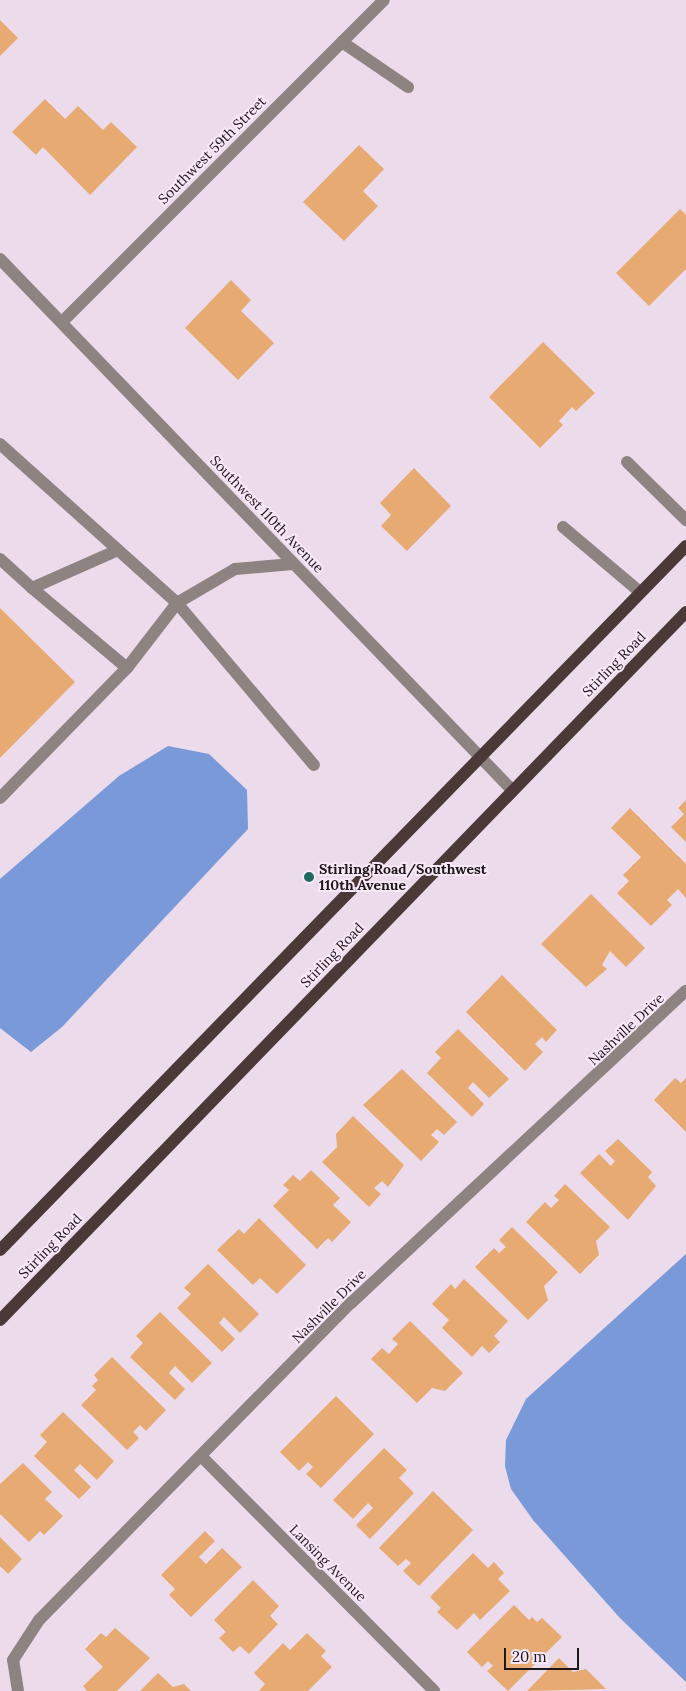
<!DOCTYPE html>
<html>
<head>
<meta charset="utf-8">
<style>
  body { margin:0 }
  #map { position:relative; width:686px; height:1691px; overflow:hidden; background:#ecdbeb; font-family:Lora,serif }
  div>[style] { position:absolute }
  .water>* { inset:0; background:#7999d9 }
  .building>* { inset:0; background:#e7aa72 }
  .service>* { height:12px; margin:-6px; padding:0 6px; transform-origin:6px; border-radius:6px; background:#8d8381 }
  .minor>* { height:12px; margin:-6px; padding:0 6px; transform-origin:6px; border-radius:6px; background:#8d8381 }
  .primary>* { height:12px; margin:-6px; padding:0 6px; transform-origin:6px; border-radius:6px; background:#4a3936 }
  .dots>* { width:14px; height:14px; translate:-50% -50%; box-sizing:border-box; border:2px solid #f9e8f8; border-radius:50% }
  span { translate:-50% -50%; white-space:nowrap; text-align:center; line-height:1.15; -webkit-text-stroke:4px #f9e8f8; paint-order:stroke }
  .street-label { font-size:14px; color:#1d171c }
  .poi-label { font-size:14px; color:#1d171c; font-weight:700 }
  .left { translate:0 -50%; text-align:left }
  .scale { position:absolute; left:504px; top:1648px; width:75px; height:22px; box-sizing:border-box; border:2px solid #1d171c; border-top:0; padding-left:6px; font-size:15px; line-height:18px; white-space:nowrap; color:#1d171c; -webkit-text-stroke:4px #f9e8f8; paint-order:stroke }
</style>
</head>
<body>
<div id="map">
  <div class="water">
    <div style="clip-path:polygon(168px 746px,209px 754px,247px 790px,248px 829px,62px 1027px,31px 1052px,0 1028px,0 879px,119px 776px)"></div>
    <div style="clip-path:polygon(686px 1254px,686px 1682px,619px 1617px,533px 1520px,511px 1489px,505px 1466px,506px 1440px,526px 1399px)"></div>
  </div>
  <div class="building">
    <div style="clip-path:polygon(0 20px,18px 38px,0 56px)"></div>
    <div style="clip-path:polygon(45px 99px,65px 119px,78px 106px,103px 130px,111px 122px,137px 147px,90px 195px,43px 147px,36px 155px,12px 132px)"></div>
    <div style="clip-path:polygon(359px 145px,384px 169px,363px 191px,378px 206px,344px 241px,303px 202px)"></div>
    <div style="clip-path:polygon(680px 209px,686px 215px,686px 269px,649px 306px,616px 273px)"></div>
    <div style="clip-path:polygon(231px 280px,251px 300px,241px 311px,274px 343px,238px 380px,185px 328px)"></div>
    <div style="clip-path:polygon(543px 342px,595px 393px,576px 411px,572px 407px,559px 421px,563px 425px,540px 448px,489px 397px)"></div>
    <div style="clip-path:polygon(414px 468px,451px 506px,407px 551px,381px 526px,391px 515px,380px 503px)"></div>
    <div style="clip-path:polygon(0 608px,75px 682px,0 758px)"></div>
    <div style="clip-path:polygon(686px 800px,686px 842px,671px 827px,684px 814px,678px 808px)"></div>
    <div style="clip-path:polygon(630px 808px,686px 864px,686px 898px,678px 889px,667px 900px,672px 905px,651px 926px,617px 893px,629px 881px,623px 875px,641px 857px,611px 828px)"></div>
    <div style="clip-path:polygon(591px 894px,645px 948px,626px 967px,610px 951px,602px 965px,607px 969px,586px 987px,541px 944px)"></div>
    <div style="clip-path:polygon(502px 975px,557px 1030px,546px 1042px,542px 1037px,535px 1044px,543px 1052px,525px 1071px,466px 1012px)"></div>
    <div style="clip-path:polygon(458px 1029px,509px 1079px,489px 1098px,473px 1082px,468px 1088px,484px 1104px,472px 1117px,427px 1073px,441px 1058px,435px 1052px)"></div>
    <div style="clip-path:polygon(402px 1069px,457px 1122px,444px 1135px,437px 1129px,431px 1135px,439px 1142px,421px 1161px,363px 1105px)"></div>
    <div style="clip-path:polygon(675px 1078px,681px 1083px,686px 1078px,686px 1132px,654px 1100px)"></div>
    <div style="clip-path:polygon(353px 1116px,404px 1165px,388px 1187px,382px 1181px,374px 1188px,381px 1194px,369px 1207px,322px 1162px,337px 1147px,336px 1134px)"></div>
    <div style="clip-path:polygon(618px 1139px,652px 1172px,648px 1177px,656px 1186px,628px 1220px,580px 1173px,599px 1154px,611px 1166px,615px 1161px,605px 1151px)"></div>
    <div style="clip-path:polygon(311px 1170px,340px 1198px,333px 1205px,351px 1222px,332px 1242px,328px 1238px,317px 1249px,273px 1206px,289px 1190px,283px 1185px,293px 1175px,300px 1181px)"></div>
    <div style="clip-path:polygon(565px 1184px,610px 1227px,596px 1241px,599px 1255px,580px 1274px,526px 1222px,545px 1202px,551px 1208px,559px 1200px,554px 1196px)"></div>
    <div style="clip-path:polygon(259px 1218px,306px 1265px,277px 1294px,260px 1278px,253px 1285px,217px 1250px,239px 1229px,244px 1234px)"></div>
    <div style="clip-path:polygon(512px 1227px,558px 1272px,544px 1286px,548px 1300px,528px 1320px,475px 1267px,494px 1248px,499px 1253px,506px 1247px,499px 1240px)"></div>
    <div style="clip-path:polygon(208px 1264px,259px 1314px,240px 1333px,224px 1317px,219px 1323px,235px 1339px,222px 1352px,177px 1308px,191px 1294px,184px 1288px)"></div>
    <div style="clip-path:polygon(464px 1279px,508px 1321px,494px 1336px,500px 1342px,489px 1353px,482px 1346px,472px 1357px,442px 1328px,449px 1320px,432px 1304px,451px 1284px,455px 1289px)"></div>
    <div style="clip-path:polygon(160px 1312px,212px 1363px,192px 1383px,175px 1366px,169px 1373px,185px 1389px,175px 1400px,130px 1357px,143px 1343px,136px 1336px)"></div>
    <div style="clip-path:polygon(410px 1321px,463px 1373px,445px 1391px,432px 1388px,417px 1403px,371px 1359px,382px 1348px,389px 1354px,398px 1344px,392px 1339px)"></div>
    <div style="clip-path:polygon(112px 1357px,166px 1410px,146px 1431px,140px 1425px,133px 1432px,139px 1438px,127px 1450px,81px 1405px,96px 1390px,92px 1386px,98px 1380px,94px 1375px)"></div>
    <div style="clip-path:polygon(336px 1396px,374px 1434px,321px 1488px,306px 1474px,313px 1467px,308px 1462px,299px 1471px,280px 1452px)"></div>
    <div style="clip-path:polygon(63px 1412px,114px 1461px,97px 1480px,80px 1464px,74px 1470px,91px 1487px,79px 1499px,34px 1456px,47px 1442px,40px 1435px)"></div>
    <div style="clip-path:polygon(384px 1448px,407px 1470px,399px 1478px,414px 1493px,370px 1539px,356px 1525px,373px 1508px,368px 1503px,353px 1519px,333px 1500px)"></div>
    <div style="clip-path:polygon(23px 1463px,52px 1492px,45px 1499px,63px 1516px,44px 1535px,40px 1531px,29px 1542px,0 1514px,0 1484px)"></div>
    <div style="clip-path:polygon(433px 1491px,473px 1530px,419px 1586px,403px 1571px,411px 1563px,406px 1559px,398px 1566px,379px 1548px)"></div>
    <div style="clip-path:polygon(205px 1531px,215px 1541px,199px 1557px,206px 1564px,222px 1548px,242px 1567px,191px 1617px,169px 1595px,175px 1589px,161px 1575px)"></div>
    <div style="clip-path:polygon(0 1537px,22px 1559px,8px 1574px,0 1566px)"></div>
    <div style="clip-path:polygon(473px 1553px,488px 1568px,494px 1562px,504px 1573px,498px 1579px,510px 1591px,480px 1620px,474px 1613px,457px 1630px,437px 1612px,441px 1608px,430px 1597px)"></div>
    <div style="clip-path:polygon(253px 1580px,279px 1606px,270px 1616px,278px 1624px,249px 1654px,240px 1646px,233px 1652px,219px 1638px,226px 1632px,214px 1620px)"></div>
    <div style="clip-path:polygon(514px 1605px,529px 1620px,532px 1617px,537px 1622px,542px 1618px,562px 1637px,508px 1691px,487px 1671px,493px 1666px,488px 1661px,482px 1667px,467px 1652px)"></div>
    <div style="clip-path:polygon(115px 1628px,150px 1658px,117px 1691px,87px 1691px,83px 1686px,103px 1667px,85px 1649px,101px 1633px,106px 1637px)"></div>
    <div style="clip-path:polygon(307px 1633px,326px 1651px,321px 1656px,332px 1667px,308px 1691px,259px 1691px,265px 1684px,254px 1673px,283px 1643px,290px 1650px)"></div>
    <div style="clip-path:polygon(559px 1658px,573px 1672px,586px 1669px,606px 1689px,527px 1691px)"></div>
    <div style="clip-path:polygon(158px 1673px,173px 1687px,184px 1684px,191px 1691px,140px 1691px)"></div>
  </div>
  <div class="service">
    <div style="left:342px;top:42px;width:80px;rotate:34.3deg"></div>
    <div style="left:0;top:444px;width:238px;rotate:41.9deg"></div>
    <div style="left:177px;top:603px;width:212px;rotate:49.8deg"></div>
    <div style="left:627px;top:462px;width:83px;rotate:44.5deg"></div>
    <div style="left:563px;top:527px;width:101px;rotate:40.2deg"></div>
    <div style="left:0;top:559px;width:43px;rotate:42.2deg"></div>
    <div style="left:32px;top:588px;width:94px;rotate:-23.8deg"></div>
    <div style="left:32px;top:588px;width:124px;rotate:40.1deg"></div>
    <div style="left:0;top:798px;width:182px;rotate:-45.7deg"></div>
    <div style="left:127px;top:668px;width:82px;rotate:-52.4deg"></div>
    <div style="left:177px;top:603px;width:67px;rotate:-30.4deg"></div>
    <div style="left:235px;top:569px;width:58px;rotate:-4.9deg"></div>
  </div>
  <div class="minor">
    <div style="left:0;top:259px;width:738px;rotate:46.04deg"></div>
    <div style="left:62px;top:322px;width:455px;rotate:-45deg"></div>
    <div style="left:201px;top:1456px;width:331px;rotate:45.2deg"></div>
    <div style="left:18px;top:1691px;width:31px;rotate:-99deg"></div>
    <div style="left:13px;top:1660px;width:48px;rotate:-57deg"></div>
    <div style="left:39px;top:1620px;width:445px;rotate:-45.5deg"></div>
    <div style="left:351px;top:1303px;width:458px;rotate:-43deg"></div>
  </div>
  <div class="primary">
    <div style="left:0;top:1250px;width:983px;rotate:-45.74deg"></div>
    <div style="left:0;top:1320px;width:986px;rotate:-45.9deg"></div>
  </div>
  <div class="dots">
    <div style="left:309px;top:877px;background:#206961"></div>
  </div>
  <div class="street-label">
    <span style="left:212px;top:150px;rotate:-45deg">Southwest 59th Street</span>
    <span style="left:267px;top:514px;rotate:46deg">Southwest 110th Avenue</span>
    <span style="left:614px;top:664px;rotate:-46deg">Stirling Road</span>
    <span style="left:332px;top:955px;rotate:-46deg">Stirling Road</span>
    <span style="left:626px;top:1029px;rotate:-43deg">Nashville Drive</span>
    <span style="left:50px;top:1246px;rotate:-46deg">Stirling Road</span>
    <span style="left:329px;top:1306px;rotate:-45deg">Nashville Drive</span>
    <span style="left:328px;top:1563px;rotate:45deg">Lansing Avenue</span>
  </div>
  <div class="poi-label">
    <span class="left" style="left:319px;top:877px">Stirling Road/Southwest<br>110th Avenue</span>
  </div>
  <div class="scale">20 m</div>
</div>
</body>
</html>
